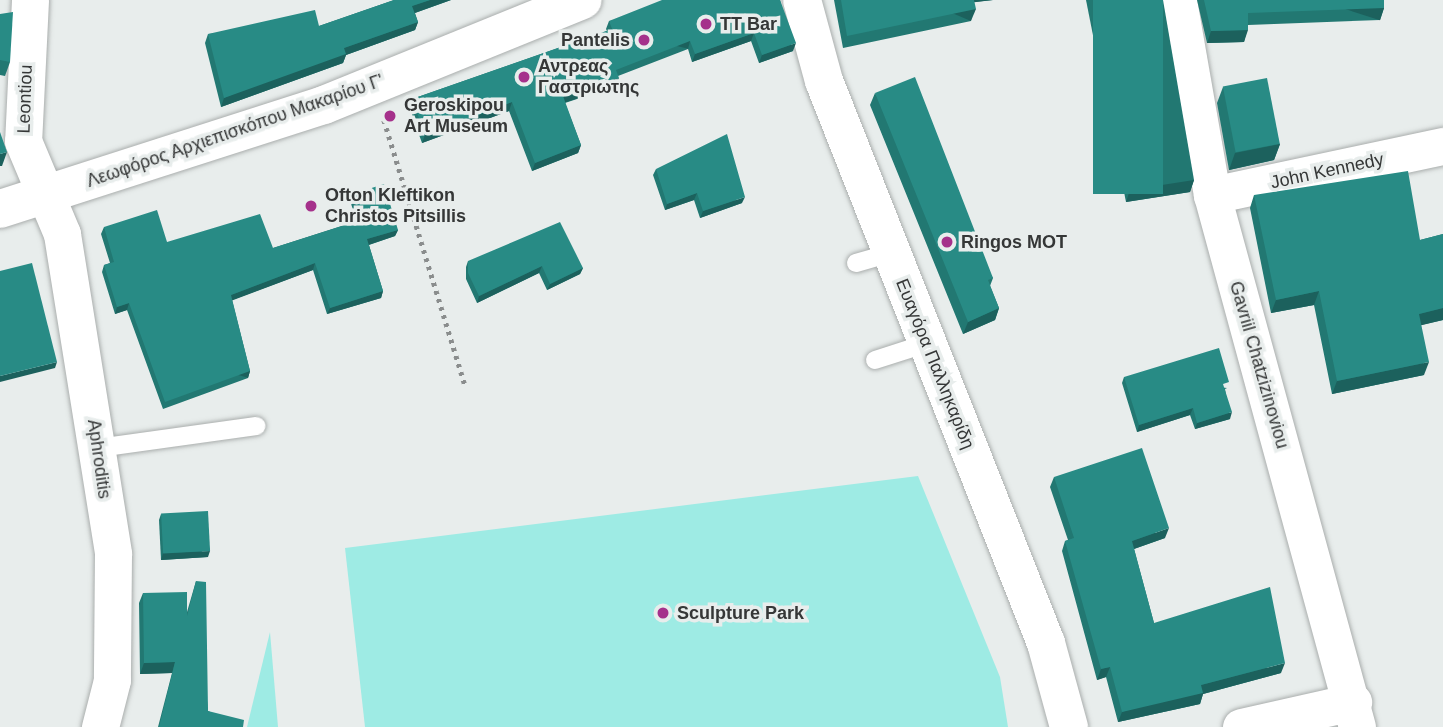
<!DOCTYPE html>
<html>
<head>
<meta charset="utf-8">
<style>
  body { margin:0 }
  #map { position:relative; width:1443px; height:727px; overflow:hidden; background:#e8edec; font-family:Arial,sans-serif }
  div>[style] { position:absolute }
  .green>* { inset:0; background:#9eebe4 }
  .path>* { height:4.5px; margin-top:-2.25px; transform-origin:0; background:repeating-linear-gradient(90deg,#8a8d8d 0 3.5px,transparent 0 8.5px) }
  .roads { filter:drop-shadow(0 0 2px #aaaead) drop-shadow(0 0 2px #aaaead) }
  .lane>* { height:18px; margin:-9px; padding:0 9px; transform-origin:9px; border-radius:9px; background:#fff }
  .street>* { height:37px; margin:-18.5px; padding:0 18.5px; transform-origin:18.5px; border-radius:18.5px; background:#fff }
  .secondary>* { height:38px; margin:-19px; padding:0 19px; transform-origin:19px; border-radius:19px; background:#fff }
  .primary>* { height:38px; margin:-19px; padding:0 19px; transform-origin:19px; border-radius:19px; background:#fff }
  .wall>* { inset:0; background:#227872 }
  .shaded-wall>* { inset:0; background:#1c615d; transform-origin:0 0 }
  .building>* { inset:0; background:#288b85; transform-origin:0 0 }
  .dots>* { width:19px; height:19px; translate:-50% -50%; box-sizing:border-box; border:4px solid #e8edec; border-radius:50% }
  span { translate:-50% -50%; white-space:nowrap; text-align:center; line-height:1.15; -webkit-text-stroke:7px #e8edec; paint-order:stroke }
  .poi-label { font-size:18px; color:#353737; font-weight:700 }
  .left { translate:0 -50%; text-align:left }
  .right { translate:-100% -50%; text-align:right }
  .street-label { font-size:18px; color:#353737 }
</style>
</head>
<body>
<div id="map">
  <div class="green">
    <div style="clip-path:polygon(918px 476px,1000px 677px,1008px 727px,365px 727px,345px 548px)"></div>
    <div style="clip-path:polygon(270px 632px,278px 727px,247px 727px)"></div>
  </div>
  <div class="path">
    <div style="left:384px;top:120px;width:277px;rotate:73deg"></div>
  </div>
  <div class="roads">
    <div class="lane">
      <div style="left:856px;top:263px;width:35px;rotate:-16deg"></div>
      <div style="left:875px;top:360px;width:56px;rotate:-17.8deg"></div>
      <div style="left:98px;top:448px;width:160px;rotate:-7.9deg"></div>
    </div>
    <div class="street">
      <div style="left:30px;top:0;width:141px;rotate:92.8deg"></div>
      <div style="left:23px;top:141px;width:101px;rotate:67.2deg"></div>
      <div style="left:62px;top:234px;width:324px;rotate:80.9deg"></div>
      <div style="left:113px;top:554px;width:126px;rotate:90.5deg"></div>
      <div style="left:112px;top:680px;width:49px;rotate:104.3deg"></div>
      <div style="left:1178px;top:0;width:198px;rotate:80.1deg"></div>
      <div style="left:1212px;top:195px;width:551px;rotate:74.75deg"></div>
      <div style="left:1212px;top:195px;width:236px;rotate:-12deg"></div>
      <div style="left:1241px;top:727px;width:115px;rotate:-12.6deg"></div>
    </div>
    <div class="secondary">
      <div style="left:802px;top:0;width:84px;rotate:74.8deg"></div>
      <div style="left:824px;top:81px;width:604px;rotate:68.45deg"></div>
      <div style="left:1046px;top:643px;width:87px;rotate:74.7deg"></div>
    </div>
    <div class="primary">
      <div style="left:0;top:209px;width:340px;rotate:-17.8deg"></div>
      <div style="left:324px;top:105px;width:279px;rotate:-22.1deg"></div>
    </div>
  </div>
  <div class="wall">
    <div style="clip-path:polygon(394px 0,451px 0,415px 13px,418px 22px,415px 30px,346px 55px,343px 63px,221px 107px,205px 43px,208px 34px,319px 26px)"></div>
    <div style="clip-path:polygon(780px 0,793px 51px,759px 63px,751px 41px,692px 62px,688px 49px,618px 76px,616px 86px,565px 103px,581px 145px,578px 153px,532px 171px,509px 111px,422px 143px,409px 107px,412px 99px,607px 31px,606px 29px,609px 21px)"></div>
    <div style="clip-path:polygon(834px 0,993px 0,974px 2px,971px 21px,843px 48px)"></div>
    <div style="clip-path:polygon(1086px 0,1163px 0,1194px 180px,1190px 192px,1126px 202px)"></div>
    <div style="clip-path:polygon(1197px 0,1384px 0,1384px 8px,1380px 20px,1248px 25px,1244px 42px,1207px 43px)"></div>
    <div style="clip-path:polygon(0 14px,10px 62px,5px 76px,0 75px)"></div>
    <div style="clip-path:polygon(1223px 87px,1280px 144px,1274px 160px,1229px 170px,1217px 103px)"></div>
    <div style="clip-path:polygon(875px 93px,993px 278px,990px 286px,999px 308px,995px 320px,963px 334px,870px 105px)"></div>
    <div style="clip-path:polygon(656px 169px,742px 203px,700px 218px,694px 200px,665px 210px,653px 175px)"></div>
    <div style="clip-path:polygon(353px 194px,398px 230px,395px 236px,369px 245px,383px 291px,381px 298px,327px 314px,313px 270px,232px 300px,250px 371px,248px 378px,163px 409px,127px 310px,115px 314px,102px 272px,104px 265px,110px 263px,101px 234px,104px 227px,167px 242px,273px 248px,357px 221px,350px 201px)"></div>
    <div style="clip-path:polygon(1254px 195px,1420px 240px,1443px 234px,1443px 320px,1421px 325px,1424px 375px,1332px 394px,1314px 305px,1271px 313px,1250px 208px)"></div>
    <div style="clip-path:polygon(468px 261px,583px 268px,580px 274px,547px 290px,539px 273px,477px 303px,466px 279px,466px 267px)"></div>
    <div style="clip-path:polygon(1124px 377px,1227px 388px,1225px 389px,1230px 419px,1195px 429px,1190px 415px,1137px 432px,1122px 383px)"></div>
    <div style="clip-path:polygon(1054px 477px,1165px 538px,1134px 549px,1154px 623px,1281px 673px,1203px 694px,1200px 704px,1118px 722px,1106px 677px,1097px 680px,1062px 551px,1065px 541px,1068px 540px,1050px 487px)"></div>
    <div style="clip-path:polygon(161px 514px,208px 557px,161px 560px,159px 520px)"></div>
    <div style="clip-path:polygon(196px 581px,208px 711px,243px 727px,158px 727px,172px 673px,140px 674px,139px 603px,143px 593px,187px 612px)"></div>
  </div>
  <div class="shaded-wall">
    <div style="clip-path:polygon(430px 0,451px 0,409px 15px,412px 6px)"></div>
    <div style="clip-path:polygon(969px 0,993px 0,968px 3px)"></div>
    <div style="left:1384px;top:8px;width:13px;height:136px;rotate:108deg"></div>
    <div style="left:976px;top:9px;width:13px;height:132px;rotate:113deg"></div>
    <div style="clip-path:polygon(418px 22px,415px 30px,346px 55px,343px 63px,221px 107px,224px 98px,344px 48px)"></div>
    <div style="clip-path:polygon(1248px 30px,1244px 42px,1207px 43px,1211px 31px)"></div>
    <div style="clip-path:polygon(754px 33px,751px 41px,692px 62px,695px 54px)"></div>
    <div style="left:690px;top:41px;width:8px;height:79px;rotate:104deg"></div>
    <div style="clip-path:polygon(796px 43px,793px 51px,759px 63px,762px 55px)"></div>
    <div style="clip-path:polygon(619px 78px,616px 86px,560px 104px,563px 96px)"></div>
    <div style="clip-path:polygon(512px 102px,509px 111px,422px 143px,425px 135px)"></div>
    <div style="clip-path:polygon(1280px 144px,1274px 160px,1229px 170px,1235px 153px)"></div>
    <div style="clip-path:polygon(581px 145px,578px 153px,532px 171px,535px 163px)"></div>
    <div style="clip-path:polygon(7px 152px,2px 166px,0 166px,0 154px)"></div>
    <div style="clip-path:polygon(1194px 180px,1190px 192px,1126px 202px,1130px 190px)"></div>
    <div style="clip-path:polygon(697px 193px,694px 200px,665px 210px,667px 204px)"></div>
    <div style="clip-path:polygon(745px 197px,742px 203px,700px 218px,703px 211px)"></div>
    <div style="clip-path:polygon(398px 230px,395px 236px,365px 246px,367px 239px)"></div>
    <div style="clip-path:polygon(315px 263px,313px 270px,228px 302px,231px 295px)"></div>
    <div style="clip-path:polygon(542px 266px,539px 273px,477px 303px,479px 296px)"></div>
    <div style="clip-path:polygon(583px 268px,580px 274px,547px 290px,550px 284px)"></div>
    <div style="clip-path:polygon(383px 291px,381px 298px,327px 314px,330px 308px)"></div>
    <div style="clip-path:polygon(1319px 291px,1314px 305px,1271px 313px,1276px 300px)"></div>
    <div style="clip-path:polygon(129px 303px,127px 310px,115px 314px,117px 307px)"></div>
    <div style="clip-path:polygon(999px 308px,995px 320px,963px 334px,968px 322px)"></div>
    <div style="clip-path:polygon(1443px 308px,1443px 320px,1414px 327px,1419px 314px)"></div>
    <div style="clip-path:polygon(57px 362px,55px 368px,0 382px,0 376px)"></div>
    <div style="clip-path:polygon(1429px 362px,1424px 375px,1332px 394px,1337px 381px)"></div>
    <div style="left:250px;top:371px;width:7px;height:90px;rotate:106deg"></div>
    <div style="clip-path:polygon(1193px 408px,1190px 415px,1137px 432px,1139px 425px)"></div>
    <div style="clip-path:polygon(1232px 412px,1230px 419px,1195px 429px,1197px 423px)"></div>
    <div style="clip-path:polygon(1169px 528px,1165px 538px,1128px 551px,1132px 541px)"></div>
    <div style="clip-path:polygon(210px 551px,208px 557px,161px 560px,163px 553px)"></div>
    <div style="clip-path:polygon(175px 662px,172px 673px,140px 674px,144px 663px)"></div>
    <div style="clip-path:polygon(1285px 663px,1281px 673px,1203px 694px,1200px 704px,1118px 722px,1122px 712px,1201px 685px)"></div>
    <div style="clip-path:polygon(1110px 667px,1106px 677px,1097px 680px,1101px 669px)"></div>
  </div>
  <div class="building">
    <div style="clip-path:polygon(394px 0,430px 0,412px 6px,418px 22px,344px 48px,346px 54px,224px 98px,208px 34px,315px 10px,319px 26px)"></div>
    <div style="clip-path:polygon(662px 0,780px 0,796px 43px,762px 55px,754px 33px,695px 54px,690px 41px,616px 70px,619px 78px,563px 96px,581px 145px,535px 163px,512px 102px,425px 135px,412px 99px,612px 29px,609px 21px)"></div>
    <div style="clip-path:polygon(841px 0,974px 0,976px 9px,847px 36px)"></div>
    <div style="left:1093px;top:0;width:70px;height:194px"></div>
    <div style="clip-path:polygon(1204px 0,1384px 0,1384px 8px,1248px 13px,1248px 30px,1211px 31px)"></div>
    <div style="clip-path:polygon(13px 12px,10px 62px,0 60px,0 14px)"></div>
    <div style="clip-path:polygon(915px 77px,993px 278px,988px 280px,999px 308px,968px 322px,875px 93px)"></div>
    <div style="left:1267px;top:78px;width:67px;height:45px;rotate:79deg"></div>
    <div style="clip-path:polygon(0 132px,7px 152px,0 154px)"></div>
    <div style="clip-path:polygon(727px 134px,745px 197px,703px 211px,697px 193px,667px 204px,656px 169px)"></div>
    <div style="clip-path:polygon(1408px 171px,1420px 240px,1443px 234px,1443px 308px,1419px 314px,1429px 362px,1337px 381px,1319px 291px,1276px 300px,1254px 195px)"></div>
    <div style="clip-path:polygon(384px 184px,398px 230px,367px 239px,383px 291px,330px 308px,315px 263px,231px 295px,250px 371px,165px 402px,129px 303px,117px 307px,104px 265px,114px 262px,104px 227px,157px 210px,167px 242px,260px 214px,273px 248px,361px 220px,353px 194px)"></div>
    <div style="clip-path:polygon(560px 222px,583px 268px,550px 284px,542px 266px,479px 296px,468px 273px,468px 261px)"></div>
    <div style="clip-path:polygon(32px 263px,57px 362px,0 376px,0 271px)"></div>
    <div style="clip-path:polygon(1219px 348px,1229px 382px,1223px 384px,1232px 412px,1197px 423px,1193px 408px,1139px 425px,1124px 377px)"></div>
    <div style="clip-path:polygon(1142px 448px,1169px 528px,1132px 541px,1154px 623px,1270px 587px,1285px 663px,1201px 685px,1203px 693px,1122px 712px,1110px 667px,1101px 669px,1065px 541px,1074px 538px,1054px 477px)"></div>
    <div style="left:208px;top:511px;width:40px;height:47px;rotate:87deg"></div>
    <div style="clip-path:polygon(196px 581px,206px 582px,208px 711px,244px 720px,243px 727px,159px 727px,175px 662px,144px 663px,143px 593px,187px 592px,187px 616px)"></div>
  </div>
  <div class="dots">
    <div style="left:706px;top:24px;background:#a5318b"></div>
    <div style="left:644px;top:40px;background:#a5318b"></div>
    <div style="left:524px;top:77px;background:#a5318b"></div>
    <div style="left:390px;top:116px;background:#a5318b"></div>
    <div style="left:311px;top:206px;background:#a5318b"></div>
    <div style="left:947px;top:242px;background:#a5318b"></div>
    <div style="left:663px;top:613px;background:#a5318b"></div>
  </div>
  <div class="poi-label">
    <span class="left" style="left:720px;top:24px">TT Bar</span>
    <span class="right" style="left:630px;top:40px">Pantelis</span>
    <span class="left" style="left:538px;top:77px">Αντρεας<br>Γαστριωτης</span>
    <span class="left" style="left:404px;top:116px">Geroskipou<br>Art Museum</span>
    <span class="left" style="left:325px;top:206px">Ofton Kleftikon<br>Christos Pitsillis</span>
    <span class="left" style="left:961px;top:242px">Ringos MOT</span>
    <span class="left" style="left:677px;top:613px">Sculpture Park</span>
  </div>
  <div class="street-label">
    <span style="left:25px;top:99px;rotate:-88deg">Leontiou</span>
    <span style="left:235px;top:131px;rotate:-19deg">Λεωφόρος Αρχιεπισκόπου Μακαρίου Γ'</span>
    <span style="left:1327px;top:171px;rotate:-12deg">John Kennedy</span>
    <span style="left:935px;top:364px;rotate:68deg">Ευαγόρα Παλληκαρίδη</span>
    <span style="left:1259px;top:365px;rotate:74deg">Gavriil Chatzizinoviou</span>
    <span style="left:99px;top:459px;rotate:82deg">Aphroditis</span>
  </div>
</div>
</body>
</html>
